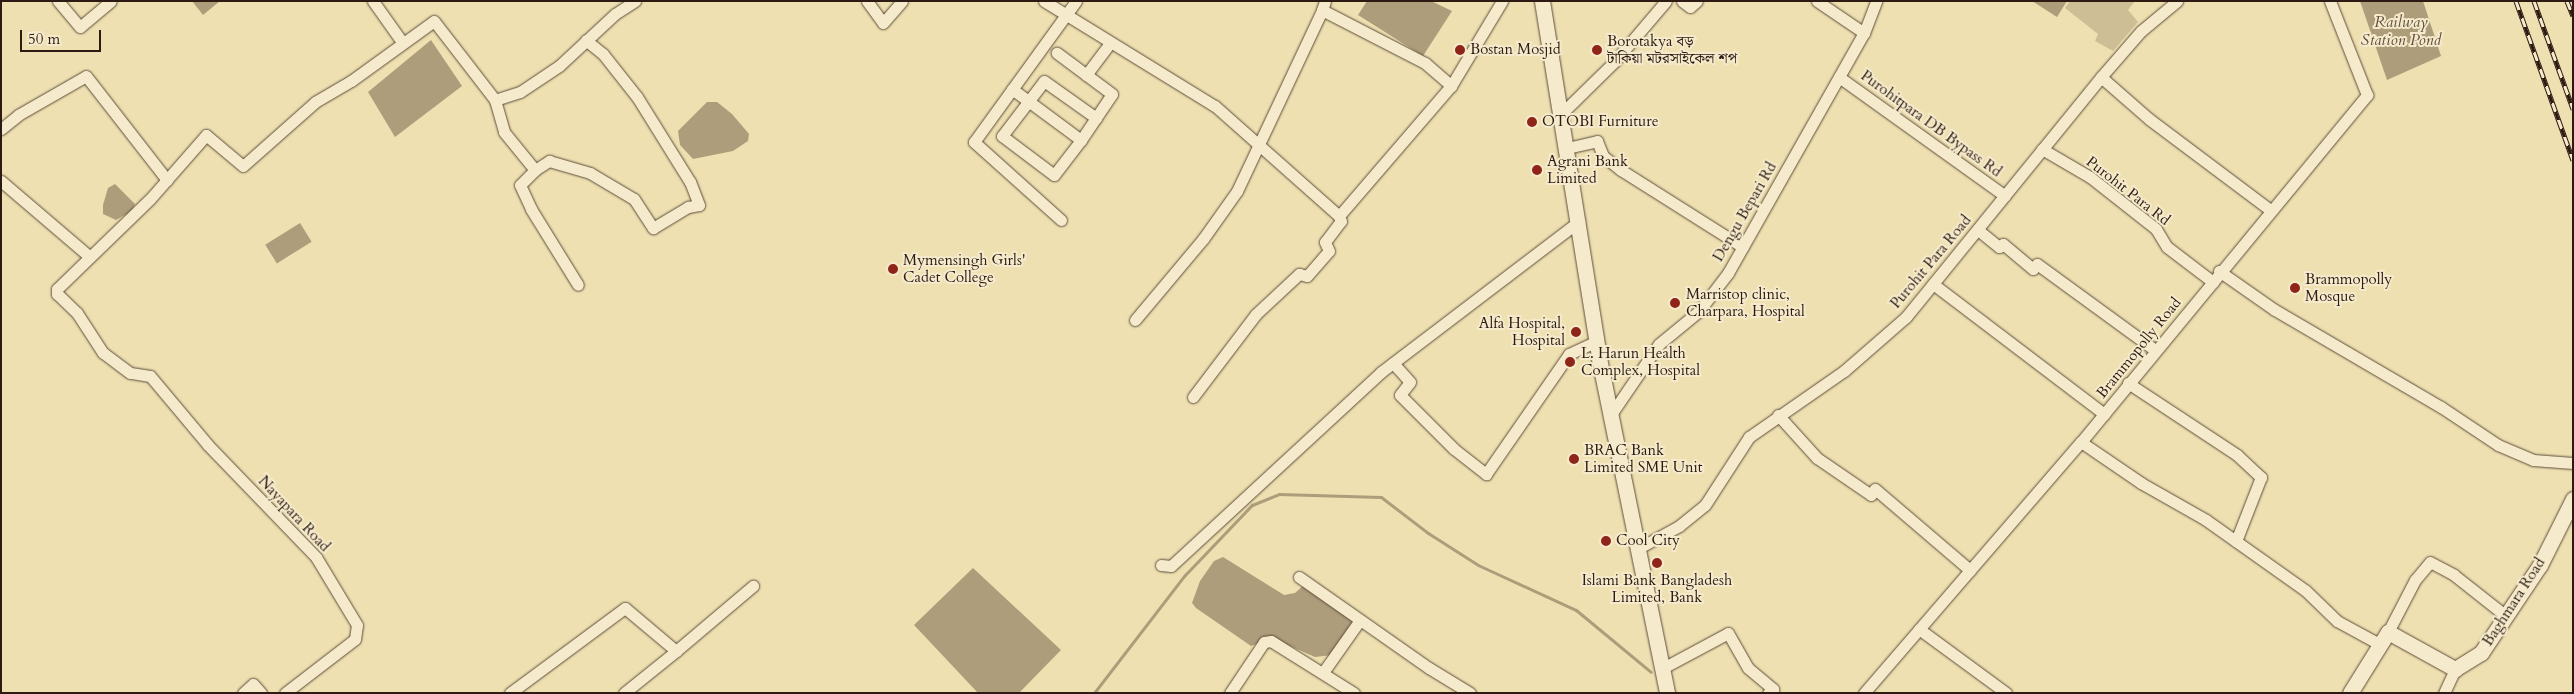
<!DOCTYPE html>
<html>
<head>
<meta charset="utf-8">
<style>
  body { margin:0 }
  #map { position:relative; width:2574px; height:694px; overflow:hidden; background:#efe0b1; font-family:Cardo,"Noto Serif Bengali",serif }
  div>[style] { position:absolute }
  .green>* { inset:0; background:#cebe96 }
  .water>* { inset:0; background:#ad9d7b; transform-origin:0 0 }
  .stream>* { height:3px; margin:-1.5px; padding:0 1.5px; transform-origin:1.5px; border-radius:1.5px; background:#ad9d7b }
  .roads { filter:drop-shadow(0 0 1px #5d4c3a) drop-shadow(0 0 1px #5d4c3a) }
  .street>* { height:11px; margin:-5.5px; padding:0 5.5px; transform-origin:5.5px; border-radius:5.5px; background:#f5ebcc }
  .secondary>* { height:15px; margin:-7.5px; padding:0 7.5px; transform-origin:7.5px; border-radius:7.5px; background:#f5ebcc }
  .rail>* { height:5px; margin-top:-2.5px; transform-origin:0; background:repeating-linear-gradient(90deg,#f5ebcc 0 9px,#2c1a13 0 18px); box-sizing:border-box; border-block:1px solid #2c1a13 }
  .dots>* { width:14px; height:14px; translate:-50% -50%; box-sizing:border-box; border:2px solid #f5ebcc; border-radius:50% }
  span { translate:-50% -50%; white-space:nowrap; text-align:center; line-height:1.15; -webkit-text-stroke:4px #f5ebcc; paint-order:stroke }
  .poi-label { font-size:15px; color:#2c1a13 }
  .left { translate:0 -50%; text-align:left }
  .right { translate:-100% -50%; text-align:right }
  .street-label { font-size:15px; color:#2c1a13 }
  .water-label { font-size:16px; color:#604e3d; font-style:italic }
  .frame { position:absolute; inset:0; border:2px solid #2c1a13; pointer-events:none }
  .scale { position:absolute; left:20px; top:30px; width:81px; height:22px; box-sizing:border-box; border:2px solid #2c1a13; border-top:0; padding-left:6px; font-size:15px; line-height:18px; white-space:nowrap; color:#2c1a13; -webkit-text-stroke:4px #f5ebcc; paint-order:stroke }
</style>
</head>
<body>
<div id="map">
  <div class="green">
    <div style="clip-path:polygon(2070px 1px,2135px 1px,2128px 10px,2138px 22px,2113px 51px,2095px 41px,2098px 34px,2065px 8px)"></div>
  </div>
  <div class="water">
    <div style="clip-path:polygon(192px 1px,220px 1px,203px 15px)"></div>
    <div style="clip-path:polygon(1367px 1px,1431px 1px,1452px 11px,1423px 56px,1358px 15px)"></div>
    <div style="clip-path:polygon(2032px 1px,2067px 1px,2057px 17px)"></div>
    <div style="clip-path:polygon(2360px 1px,2423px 1px,2441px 56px,2387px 80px)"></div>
    <div style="clip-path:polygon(431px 40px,462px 86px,395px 137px,368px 92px)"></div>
    <div style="clip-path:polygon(707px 102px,717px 102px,732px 114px,749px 134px,748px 141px,733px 151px,693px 159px,680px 145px,678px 131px)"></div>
    <div style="clip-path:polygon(115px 184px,135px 204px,132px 211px,116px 220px,103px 214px,103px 205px,108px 188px)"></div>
    <div style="left:300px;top:223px;width:22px;height:41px;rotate:58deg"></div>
    <div style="clip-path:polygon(1223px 557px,1284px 595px,1295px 593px,1304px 585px,1349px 617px,1352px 622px,1332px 655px,1315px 657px,1272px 638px,1251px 646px,1196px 608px,1192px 603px,1200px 581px,1214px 561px)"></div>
    <div style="clip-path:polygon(973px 568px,1061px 650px,1019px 693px,978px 693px,914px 625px)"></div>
  </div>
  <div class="stream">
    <div style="left:1094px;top:693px;width:149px;rotate:-52.4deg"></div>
    <div style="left:1185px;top:575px;width:97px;rotate:-46.3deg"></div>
    <div style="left:1252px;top:505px;width:29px;rotate:-22deg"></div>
    <div style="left:1279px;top:494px;width:102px;rotate:1.7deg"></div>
    <div style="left:1381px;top:497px;width:59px;rotate:37.5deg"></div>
    <div style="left:1428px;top:533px;width:59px;rotate:32.6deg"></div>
    <div style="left:1478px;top:565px;width:108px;rotate:24.7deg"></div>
    <div style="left:1576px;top:610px;width:97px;rotate:39.6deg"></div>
  </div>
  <div class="roads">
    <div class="street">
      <div style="left:58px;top:1px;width:34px;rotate:50deg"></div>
      <div style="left:80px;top:27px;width:40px;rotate:-40deg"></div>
      <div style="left:373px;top:1px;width:50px;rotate:54.7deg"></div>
      <div style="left:867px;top:1px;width:27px;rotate:54deg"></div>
      <div style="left:883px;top:23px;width:29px;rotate:-49deg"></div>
      <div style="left:1044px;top:1px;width:201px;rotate:31.6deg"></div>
      <div style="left:1215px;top:106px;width:166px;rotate:41.6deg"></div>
      <div style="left:1339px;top:216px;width:172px;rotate:-49.3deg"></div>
      <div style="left:1451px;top:86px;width:99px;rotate:-59deg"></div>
      <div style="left:1325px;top:1px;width:9px;rotate:108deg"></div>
      <div style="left:1322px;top:10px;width:116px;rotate:27.2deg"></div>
      <div style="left:1425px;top:63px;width:35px;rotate:41deg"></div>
      <div style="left:1682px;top:1px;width:10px;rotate:37deg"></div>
      <div style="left:1690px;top:7px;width:9px;rotate:-41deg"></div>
      <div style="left:1817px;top:1px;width:57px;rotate:34.2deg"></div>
      <div style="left:1086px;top:75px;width:40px;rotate:-53deg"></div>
      <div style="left:1839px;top:77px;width:204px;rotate:35.6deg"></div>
      <div style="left:2101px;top:77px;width:64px;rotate:41.2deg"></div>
      <div style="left:2149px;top:119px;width:151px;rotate:36.9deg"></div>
      <div style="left:1012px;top:89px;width:86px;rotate:36.5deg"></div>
      <div style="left:1081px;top:140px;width:55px;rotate:-56deg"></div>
      <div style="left:1112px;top:94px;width:69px;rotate:-143.3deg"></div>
      <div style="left:495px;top:100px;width:33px;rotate:74deg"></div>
      <div style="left:504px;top:132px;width:49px;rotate:50.8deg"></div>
      <div style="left:535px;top:170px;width:21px;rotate:135deg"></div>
      <div style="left:520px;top:185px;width:26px;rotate:65deg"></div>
      <div style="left:531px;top:209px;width:89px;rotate:58.3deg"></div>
      <div style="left:1562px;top:113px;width:73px;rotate:-44.4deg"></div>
      <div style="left:1614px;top:62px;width:80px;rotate:-49.6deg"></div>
      <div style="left:1px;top:129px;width:22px;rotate:-39deg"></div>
      <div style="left:18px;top:115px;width:78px;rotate:-29.8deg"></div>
      <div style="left:86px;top:76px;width:132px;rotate:52.1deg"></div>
      <div style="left:1081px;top:140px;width:44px;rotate:127.6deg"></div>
      <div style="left:1054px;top:175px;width:65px;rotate:-143.1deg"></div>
      <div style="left:1002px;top:136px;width:69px;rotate:-52.6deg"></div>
      <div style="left:1044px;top:81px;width:64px;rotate:35.4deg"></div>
      <div style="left:1567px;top:148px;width:31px;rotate:-13deg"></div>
      <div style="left:1597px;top:141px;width:16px;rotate:68deg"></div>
      <div style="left:1603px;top:156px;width:23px;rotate:38deg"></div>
      <div style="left:1621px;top:170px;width:144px;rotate:32.3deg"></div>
      <div style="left:2042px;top:149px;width:56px;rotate:30.3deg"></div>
      <div style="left:2090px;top:177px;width:84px;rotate:38.2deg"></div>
      <div style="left:2156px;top:229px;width:21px;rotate:59deg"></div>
      <div style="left:2167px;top:247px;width:58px;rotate:37.3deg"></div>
      <div style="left:535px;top:170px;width:17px;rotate:-33deg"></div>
      <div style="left:549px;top:161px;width:43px;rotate:16.3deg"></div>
      <div style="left:590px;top:173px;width:51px;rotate:30.6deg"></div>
      <div style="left:634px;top:199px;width:35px;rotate:57deg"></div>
      <div style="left:653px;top:228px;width:41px;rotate:-31deg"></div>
      <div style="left:688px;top:207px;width:11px;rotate:-10deg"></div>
      <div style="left:699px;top:205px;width:25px;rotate:-111deg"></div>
      <div style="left:690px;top:182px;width:100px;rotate:-121.9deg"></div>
      <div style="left:637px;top:97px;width:55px;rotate:-128.3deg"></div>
      <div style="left:603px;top:54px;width:22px;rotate:-141deg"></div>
      <div style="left:1px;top:181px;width:117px;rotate:40.5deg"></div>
      <div style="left:1061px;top:220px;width:117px;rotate:-138.1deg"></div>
      <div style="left:974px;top:142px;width:174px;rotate:-54.1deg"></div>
      <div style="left:1978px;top:230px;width:27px;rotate:39deg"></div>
      <div style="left:1999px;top:247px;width:5px;rotate:-37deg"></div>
      <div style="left:2003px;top:244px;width:39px;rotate:40deg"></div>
      <div style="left:2033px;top:269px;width:6px;rotate:-51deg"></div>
      <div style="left:2037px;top:264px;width:146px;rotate:36.1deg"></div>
      <div style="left:2219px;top:271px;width:68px;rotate:34.9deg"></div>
      <div style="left:2275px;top:310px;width:192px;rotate:30.3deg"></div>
      <div style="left:2441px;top:407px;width:69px;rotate:33.7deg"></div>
      <div style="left:2498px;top:445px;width:38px;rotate:23deg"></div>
      <div style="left:2533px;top:460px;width:40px;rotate:4.3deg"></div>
      <div style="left:1933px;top:284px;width:215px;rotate:37.2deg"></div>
      <div style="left:1135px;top:320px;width:106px;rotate:-50deg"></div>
      <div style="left:1203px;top:239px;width:59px;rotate:-54.7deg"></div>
      <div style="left:1237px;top:191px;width:200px;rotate:-64.8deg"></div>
      <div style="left:1393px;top:363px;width:25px;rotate:48deg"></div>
      <div style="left:1410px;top:382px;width:16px;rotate:128deg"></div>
      <div style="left:1400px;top:395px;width:76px;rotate:45deg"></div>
      <div style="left:1454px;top:449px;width:41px;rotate:38deg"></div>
      <div style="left:1486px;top:474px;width:146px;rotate:-55.3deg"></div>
      <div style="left:1569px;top:354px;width:31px;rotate:-25deg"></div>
      <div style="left:2128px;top:383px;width:131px;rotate:33.4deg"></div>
      <div style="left:2237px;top:455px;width:33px;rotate:43deg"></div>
      <div style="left:2261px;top:477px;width:69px;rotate:111.3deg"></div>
      <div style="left:1193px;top:397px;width:104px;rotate:-52.8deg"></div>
      <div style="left:1256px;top:314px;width:59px;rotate:-42.9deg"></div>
      <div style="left:1299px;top:274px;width:8px;rotate:14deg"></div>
      <div style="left:1307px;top:276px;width:33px;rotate:-49deg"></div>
      <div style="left:1329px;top:251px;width:10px;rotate:-114deg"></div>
      <div style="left:1325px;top:242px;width:26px;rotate:-53deg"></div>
      <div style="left:1341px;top:221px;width:5px;rotate:-112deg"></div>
      <div style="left:1778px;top:415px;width:58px;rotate:47.8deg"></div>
      <div style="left:1817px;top:458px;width:65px;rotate:34.4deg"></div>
      <div style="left:1871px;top:495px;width:7px;rotate:-56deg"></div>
      <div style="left:1875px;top:489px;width:125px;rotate:40.5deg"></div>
      <div style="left:1610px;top:416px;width:87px;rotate:-55.8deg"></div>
      <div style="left:1659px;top:344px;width:52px;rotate:-39.5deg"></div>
      <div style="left:1699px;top:311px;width:48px;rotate:-52.7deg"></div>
      <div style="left:1728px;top:273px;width:276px;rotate:-60.5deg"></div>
      <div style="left:1864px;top:33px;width:34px;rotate:-69deg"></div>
      <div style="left:2081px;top:442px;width:73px;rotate:34.3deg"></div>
      <div style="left:2141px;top:483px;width:75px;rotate:29.6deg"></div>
      <div style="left:2206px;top:520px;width:121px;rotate:35.3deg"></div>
      <div style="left:2305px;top:590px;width:45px;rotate:44.1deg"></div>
      <div style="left:2337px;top:621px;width:50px;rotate:28.6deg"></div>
      <div style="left:1637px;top:549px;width:48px;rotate:-28.7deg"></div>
      <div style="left:1679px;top:526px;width:33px;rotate:-39deg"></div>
      <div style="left:1705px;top:505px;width:81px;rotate:-57.1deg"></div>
      <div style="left:1749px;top:437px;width:116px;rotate:-34.8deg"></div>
      <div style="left:1844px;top:371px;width:82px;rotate:-41.1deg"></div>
      <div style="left:1906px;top:317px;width:309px;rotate:-50.9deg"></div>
      <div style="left:2101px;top:77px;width:61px;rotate:-49deg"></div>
      <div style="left:2141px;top:31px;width:47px;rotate:-39.8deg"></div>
      <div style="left:1161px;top:565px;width:10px;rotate:6deg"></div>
      <div style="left:1171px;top:566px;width:286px;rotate:-42.7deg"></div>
      <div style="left:1381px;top:372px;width:249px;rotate:-37.3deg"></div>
      <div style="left:1299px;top:577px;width:159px;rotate:35deg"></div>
      <div style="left:1429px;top:668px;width:48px;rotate:31.4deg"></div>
      <div style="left:1919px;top:629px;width:108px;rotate:36.3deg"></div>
      <div style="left:2388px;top:632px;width:59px;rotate:-62.6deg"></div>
      <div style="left:2415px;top:580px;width:23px;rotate:-50deg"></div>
      <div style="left:2430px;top:562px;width:27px;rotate:28deg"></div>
      <div style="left:2454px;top:575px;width:66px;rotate:38.3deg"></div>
      <div style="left:1661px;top:669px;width:76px;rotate:-28.2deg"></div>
      <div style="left:1728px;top:633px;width:40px;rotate:60.3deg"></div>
      <div style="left:1748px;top:668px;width:33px;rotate:40deg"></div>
      <div style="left:1773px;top:689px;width:6px;rotate:141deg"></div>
      <div style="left:1324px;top:671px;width:62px;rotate:-54.8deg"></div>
      <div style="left:243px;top:693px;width:13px;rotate:-42deg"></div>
      <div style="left:253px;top:684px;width:12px;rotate:48deg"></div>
      <div style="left:285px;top:693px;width:88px;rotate:-37.6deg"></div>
      <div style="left:355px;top:639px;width:14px;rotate:-82deg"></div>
      <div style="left:357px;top:625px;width:79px;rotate:-121.1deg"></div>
      <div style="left:316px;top:557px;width:156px;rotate:-134deg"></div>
      <div style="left:208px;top:445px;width:90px;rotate:-130deg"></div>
      <div style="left:150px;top:376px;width:20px;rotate:-171deg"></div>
      <div style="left:130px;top:373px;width:34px;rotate:-143deg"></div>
      <div style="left:103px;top:353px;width:48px;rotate:-123deg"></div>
      <div style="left:77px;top:313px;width:28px;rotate:-136deg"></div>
      <div style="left:57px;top:294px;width:5px;rotate:-90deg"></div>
      <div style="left:57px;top:289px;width:129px;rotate:-44.1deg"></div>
      <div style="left:150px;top:199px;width:85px;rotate:-48.8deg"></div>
      <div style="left:206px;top:135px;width:48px;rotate:40deg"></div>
      <div style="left:243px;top:166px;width:96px;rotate:-41.6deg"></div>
      <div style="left:315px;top:102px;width:42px;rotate:-30.3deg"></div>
      <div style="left:351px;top:81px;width:102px;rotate:-35.9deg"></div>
      <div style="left:434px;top:21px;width:100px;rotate:52.3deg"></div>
      <div style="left:495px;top:100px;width:26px;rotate:-18deg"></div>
      <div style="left:520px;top:92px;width:47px;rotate:-33.7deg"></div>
      <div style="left:559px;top:66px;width:76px;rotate:-42.9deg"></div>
      <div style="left:615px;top:14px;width:24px;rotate:-33deg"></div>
      <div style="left:510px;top:693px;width:143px;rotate:-36.5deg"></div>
      <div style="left:625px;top:608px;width:67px;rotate:40.1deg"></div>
      <div style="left:676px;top:651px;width:101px;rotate:-40.2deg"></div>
      <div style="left:624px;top:693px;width:67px;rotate:-38.9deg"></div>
      <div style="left:1230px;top:693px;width:61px;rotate:-56.3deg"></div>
      <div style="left:1264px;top:642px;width:7px;rotate:-8deg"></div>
      <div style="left:1271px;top:641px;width:98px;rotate:32.1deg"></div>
      <div style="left:1864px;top:693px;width:332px;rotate:-49.2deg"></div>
      <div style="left:2081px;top:442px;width:450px;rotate:-50.5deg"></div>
      <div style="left:2367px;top:95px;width:101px;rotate:-111.5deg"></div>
      <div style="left:2444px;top:693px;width:26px;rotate:-65deg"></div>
    </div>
    <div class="secondary">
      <div style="left:1542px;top:1px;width:362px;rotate:80.9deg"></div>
      <div style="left:1599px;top:358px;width:342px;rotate:78.5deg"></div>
      <div style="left:2350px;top:693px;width:72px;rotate:-58.1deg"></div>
      <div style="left:2388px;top:632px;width:77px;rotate:28.9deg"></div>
      <div style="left:2455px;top:669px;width:31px;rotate:-32deg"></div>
      <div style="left:2481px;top:653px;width:106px;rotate:-56.2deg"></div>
      <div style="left:2540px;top:565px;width:74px;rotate:-63.4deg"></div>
    </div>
  </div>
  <div class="rail">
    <div style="left:2516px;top:1px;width:169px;rotate:70.3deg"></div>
    <div style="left:2534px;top:1px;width:115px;rotate:70.1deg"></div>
    <div style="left:2567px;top:1px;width:16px;rotate:68deg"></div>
  </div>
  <div class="dots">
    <div style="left:1460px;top:50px;background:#8f2418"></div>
    <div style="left:1597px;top:50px;background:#8f2418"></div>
    <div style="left:1532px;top:122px;background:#8f2418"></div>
    <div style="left:1537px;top:170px;background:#8f2418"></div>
    <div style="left:893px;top:269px;background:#8f2418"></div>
    <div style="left:2295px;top:288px;background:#8f2418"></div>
    <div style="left:1675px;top:303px;background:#8f2418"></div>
    <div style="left:1576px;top:332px;background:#8f2418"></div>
    <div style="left:1570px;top:362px;background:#8f2418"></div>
    <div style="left:1574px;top:459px;background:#8f2418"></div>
    <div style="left:1606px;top:541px;background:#8f2418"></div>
    <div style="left:1657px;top:563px;background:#8f2418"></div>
  </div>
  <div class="poi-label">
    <span class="left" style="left:1607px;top:50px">Borotakya বড়<br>টাকিয়া মটরসাইকেল শপ</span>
    <span class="left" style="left:1470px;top:50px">Bostan Mosjid</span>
    <span class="left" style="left:1542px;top:122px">OTOBI Furniture</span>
    <span class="left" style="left:1547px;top:170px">Agrani Bank<br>Limited</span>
    <span class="left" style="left:903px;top:269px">Mymensingh Girls'<br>Cadet College</span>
    <span class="left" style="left:2305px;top:288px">Brammopolly<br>Mosque</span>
    <span class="left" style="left:1686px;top:303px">Marristop clinic,<br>Charpara, Hospital</span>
    <span class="right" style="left:1565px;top:332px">Alfa Hospital,<br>Hospital</span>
    <span class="left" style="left:1581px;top:362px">L. Harun Health<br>Complex, Hospital</span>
    <span class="left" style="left:1584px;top:459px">BRAC Bank<br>Limited SME Unit</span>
    <span class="left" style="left:1616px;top:541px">Cool City</span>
    <span style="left:1657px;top:589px">Islami Bank Bangladesh<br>Limited, Bank</span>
  </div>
  <div class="street-label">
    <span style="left:1931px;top:124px;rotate:36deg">Purohitpara DB Bypass Rd</span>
    <span style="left:2128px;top:191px;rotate:38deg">Purohit Para Rd</span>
    <span style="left:1745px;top:212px;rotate:-60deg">Dengu Bepari Rd</span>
    <span style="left:1931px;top:262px;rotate:-50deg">Purohit Para Road</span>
    <span style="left:2139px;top:348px;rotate:-51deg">Brammopolly Road</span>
    <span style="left:294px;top:514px;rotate:47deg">Nayapara Road</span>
    <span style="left:2514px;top:602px;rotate:-57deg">Baghmara Road</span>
  </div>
  <div class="water-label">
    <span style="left:2401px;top:31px">Railway<br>Station Pond</span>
  </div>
  <div class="frame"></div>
  <div class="scale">50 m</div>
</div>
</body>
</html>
